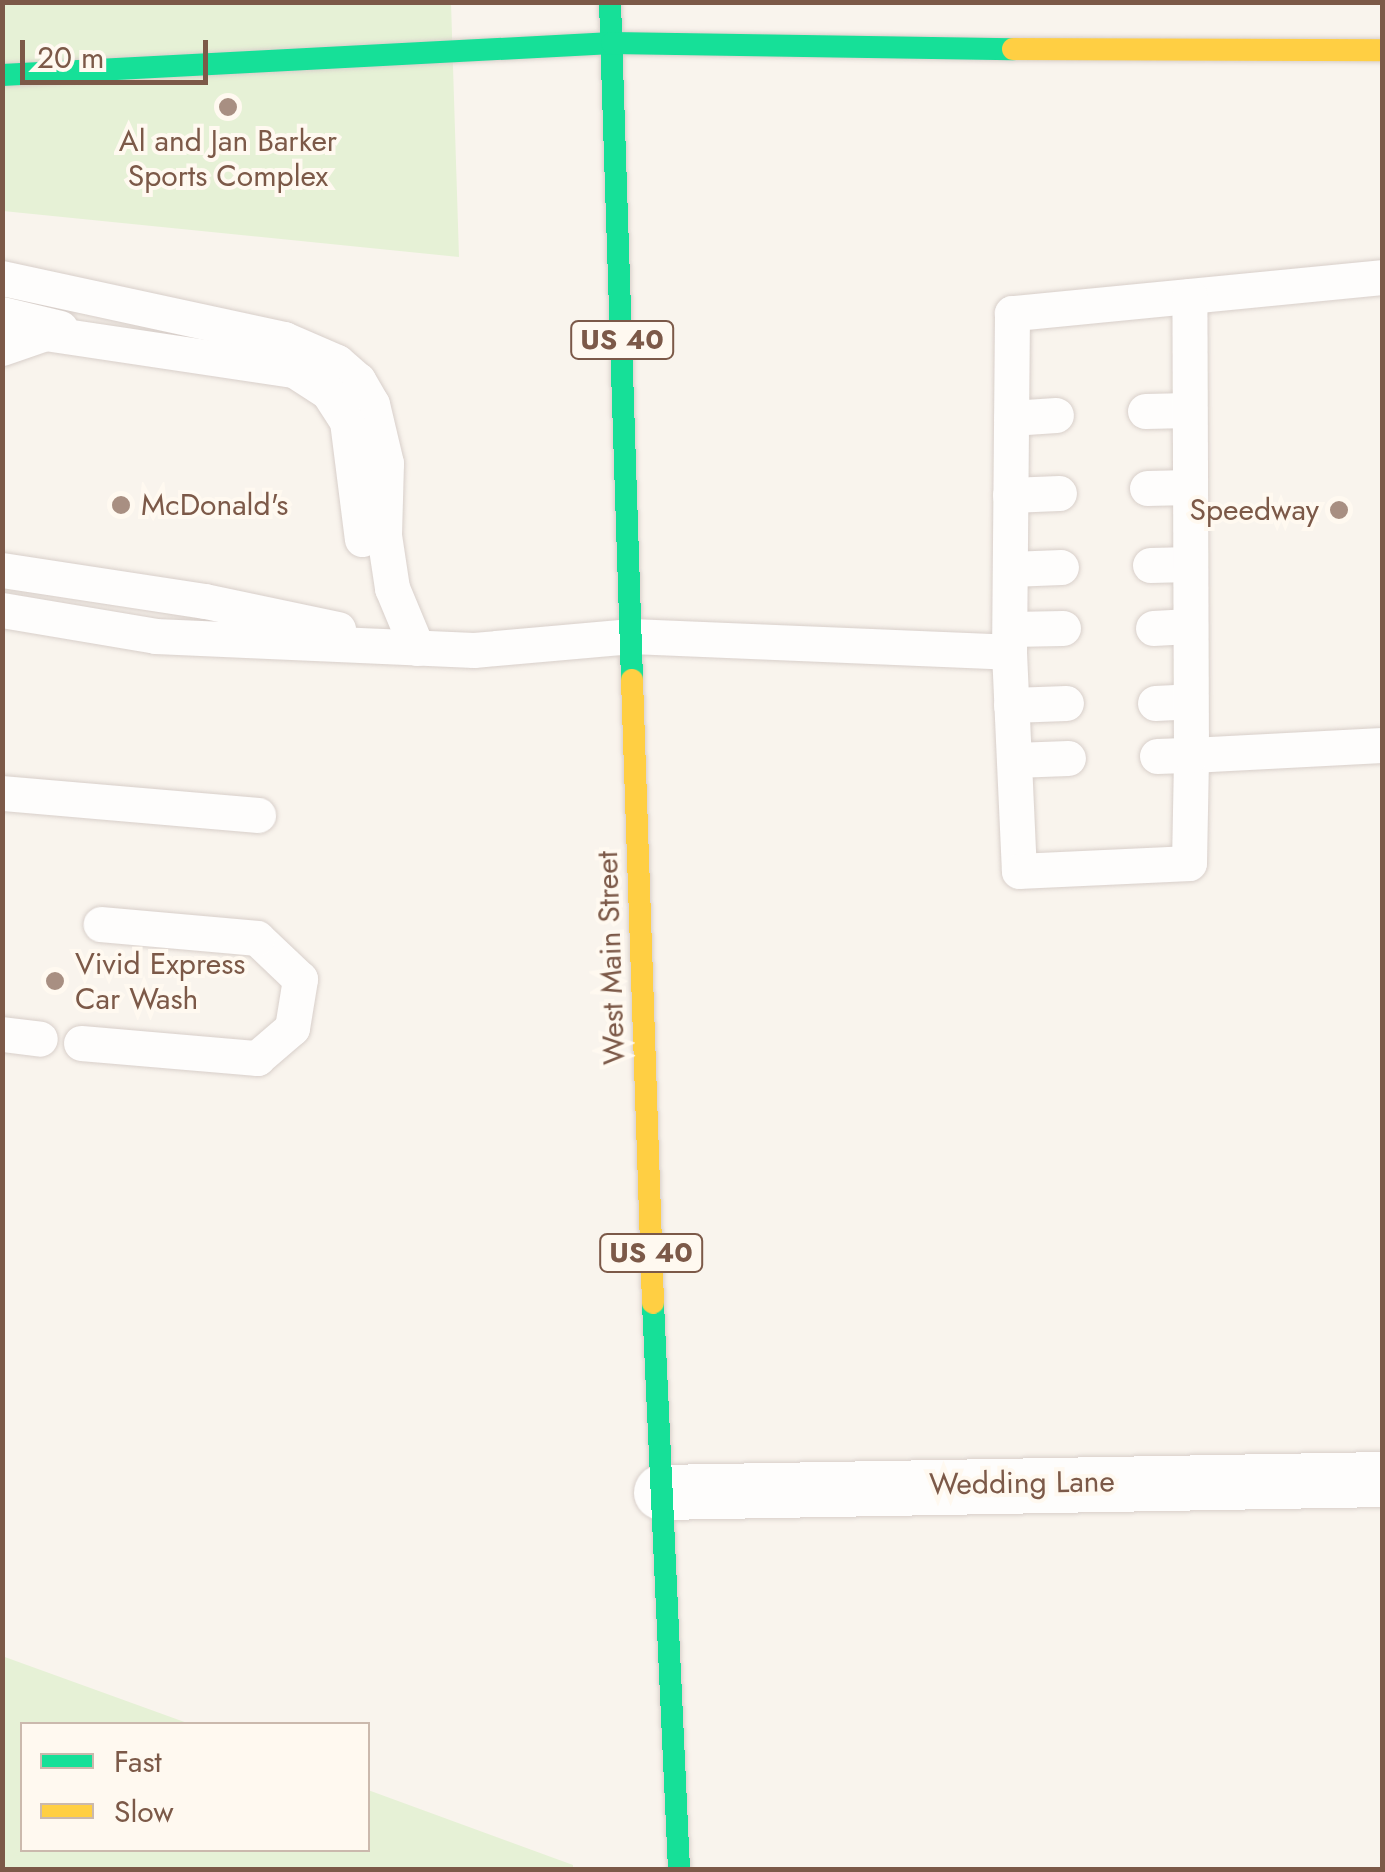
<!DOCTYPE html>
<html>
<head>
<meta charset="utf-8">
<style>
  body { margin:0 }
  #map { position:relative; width:1385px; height:1872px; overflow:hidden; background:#f9f4ed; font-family:Jost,sans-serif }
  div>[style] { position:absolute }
  .green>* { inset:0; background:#e6f1d6 }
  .roads { filter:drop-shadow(0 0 2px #d8cfca) drop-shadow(0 0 2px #d8cfca) }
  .lane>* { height:35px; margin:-17.5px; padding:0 17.5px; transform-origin:17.5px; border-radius:17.5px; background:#fefdfc }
  .street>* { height:55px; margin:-27.5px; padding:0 27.5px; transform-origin:27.5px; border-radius:27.5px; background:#fefdfc }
  .fast>* { height:22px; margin:-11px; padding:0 11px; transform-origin:11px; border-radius:11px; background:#16e098 }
  .slow>* { height:22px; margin:-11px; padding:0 11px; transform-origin:11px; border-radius:11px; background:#ffcf43 }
  .dots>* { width:28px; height:28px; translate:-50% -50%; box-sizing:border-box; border:5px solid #fff9f0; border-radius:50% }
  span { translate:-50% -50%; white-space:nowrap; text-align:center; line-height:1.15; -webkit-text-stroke:8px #fff9f0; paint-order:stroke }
  .shield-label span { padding:2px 8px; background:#fff9f0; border:2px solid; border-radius:8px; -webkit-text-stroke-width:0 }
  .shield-label { font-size:28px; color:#7c5948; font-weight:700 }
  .poi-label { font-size:30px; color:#7c5948 }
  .left { translate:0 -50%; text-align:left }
  .right { translate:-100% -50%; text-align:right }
  .street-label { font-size:30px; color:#7c5948 }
  .frame { position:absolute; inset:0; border:5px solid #7c5948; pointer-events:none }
  .legend { position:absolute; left:20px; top:1722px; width:350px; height:130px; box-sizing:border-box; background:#fff9f0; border:2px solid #cbb9ad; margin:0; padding:12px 18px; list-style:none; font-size:30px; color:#7c5948 }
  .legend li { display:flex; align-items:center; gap:20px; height:50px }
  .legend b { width:50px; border:2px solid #cbb9ad }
  .scale { position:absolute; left:20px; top:40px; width:188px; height:45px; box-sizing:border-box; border:5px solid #7c5948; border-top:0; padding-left:12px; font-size:30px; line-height:35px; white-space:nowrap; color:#7c5948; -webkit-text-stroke:8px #fff9f0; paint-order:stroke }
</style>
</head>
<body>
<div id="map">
  <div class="green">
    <div style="clip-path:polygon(2px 3px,451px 3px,459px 257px,3px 211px)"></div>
    <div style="clip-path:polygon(2px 1656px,190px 1724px,22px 1724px,22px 1850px,368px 1850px,368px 1790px,573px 1865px,573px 1869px,3px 1869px)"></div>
  </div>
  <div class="roads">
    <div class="lane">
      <div style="left:1382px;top:277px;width:372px;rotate:174.4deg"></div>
      <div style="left:1012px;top:313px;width:339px;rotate:90.5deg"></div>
      <div style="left:1009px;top:652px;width:219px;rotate:87.4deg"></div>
      <div style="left:1019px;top:871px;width:170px;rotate:-2.7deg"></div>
      <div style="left:1189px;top:863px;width:108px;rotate:-88.9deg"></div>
      <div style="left:1191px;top:755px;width:191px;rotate:-3deg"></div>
      <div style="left:2px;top:278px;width:289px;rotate:12.2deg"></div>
      <div style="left:284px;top:339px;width:58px;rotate:23.5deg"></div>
      <div style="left:337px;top:362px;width:28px;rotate:41deg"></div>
      <div style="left:358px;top:380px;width:28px;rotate:60deg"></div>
      <div style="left:372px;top:404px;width:61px;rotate:76.7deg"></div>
      <div style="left:386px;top:463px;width:72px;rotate:91.6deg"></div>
      <div style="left:384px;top:535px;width:54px;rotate:81.4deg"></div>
      <div style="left:392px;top:588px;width:65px;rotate:67.4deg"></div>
      <div style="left:2px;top:314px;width:60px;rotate:13.6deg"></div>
      <div style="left:2px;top:348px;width:46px;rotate:-19.2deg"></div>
      <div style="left:45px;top:333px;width:252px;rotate:8.5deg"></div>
      <div style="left:294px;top:370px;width:40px;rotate:32.9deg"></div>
      <div style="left:328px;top:392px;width:35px;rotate:57deg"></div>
      <div style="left:347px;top:421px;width:119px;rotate:82.8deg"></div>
      <div style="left:1145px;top:411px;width:44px;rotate:-1.3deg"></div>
      <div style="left:1011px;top:418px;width:45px;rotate:-3.8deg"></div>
      <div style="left:1147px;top:488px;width:43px;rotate:-1.3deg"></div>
      <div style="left:1010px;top:495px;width:49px;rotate:-2.3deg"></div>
      <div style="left:1150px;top:565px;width:40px;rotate:-1.4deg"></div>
      <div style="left:1010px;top:569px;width:51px;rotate:-2.2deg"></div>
      <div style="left:2px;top:570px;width:205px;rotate:8.7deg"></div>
      <div style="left:205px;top:601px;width:136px;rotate:11.9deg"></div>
      <div style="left:2px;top:610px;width:155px;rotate:9.6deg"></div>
      <div style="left:155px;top:636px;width:319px;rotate:2.5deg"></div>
      <div style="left:474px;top:650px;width:158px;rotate:-5.1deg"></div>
      <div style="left:631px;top:636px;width:378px;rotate:2.4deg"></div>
      <div style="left:1153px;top:628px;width:37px;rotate:-3deg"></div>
      <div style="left:1010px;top:629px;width:53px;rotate:-1.1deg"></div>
      <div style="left:1155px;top:703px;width:35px;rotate:-3deg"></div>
      <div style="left:1011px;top:705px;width:55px;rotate:-2.1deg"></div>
      <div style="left:1157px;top:756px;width:34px;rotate:-2deg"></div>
      <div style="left:1191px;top:755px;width:459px;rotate:-90.2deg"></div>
      <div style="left:1014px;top:760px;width:54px;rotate:-2.1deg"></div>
      <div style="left:2px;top:793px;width:257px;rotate:4.9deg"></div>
      <div style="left:2px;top:1034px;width:38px;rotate:7deg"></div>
      <div style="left:81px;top:1043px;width:177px;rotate:4.9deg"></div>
      <div style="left:257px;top:1058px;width:46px;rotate:-40.6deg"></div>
      <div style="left:292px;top:1028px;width:50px;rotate:-80.7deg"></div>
      <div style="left:300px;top:979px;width:59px;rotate:-136.4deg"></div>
      <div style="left:257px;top:938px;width:157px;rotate:-174.9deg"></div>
    </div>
    <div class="street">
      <div style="left:661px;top:1492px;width:721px;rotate:-1.03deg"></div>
    </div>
    <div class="fast">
      <div style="left:610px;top:2px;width:678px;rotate:88.14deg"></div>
      <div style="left:2px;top:75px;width:611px;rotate:-3deg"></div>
      <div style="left:612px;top:43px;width:401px;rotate:0.9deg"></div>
      <div style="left:653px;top:1303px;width:568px;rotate:87.37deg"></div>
    </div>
    <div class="slow">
      <div style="left:1013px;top:49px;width:369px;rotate:0.2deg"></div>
      <div style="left:632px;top:680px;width:623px;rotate:88.07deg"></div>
    </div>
  </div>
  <div class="dots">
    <div style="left:228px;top:107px;background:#a88f82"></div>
    <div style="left:121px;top:505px;background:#a88f82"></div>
    <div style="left:1339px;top:510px;background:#a88f82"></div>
    <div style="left:55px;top:981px;background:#a88f82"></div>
  </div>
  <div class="shield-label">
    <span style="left:622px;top:340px">US 40</span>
    <span style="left:651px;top:1253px">US 40</span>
  </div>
  <div class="poi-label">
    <span style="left:228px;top:158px">Al and Jan Barker<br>Sports Complex</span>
    <span class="left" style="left:141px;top:505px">McDonald's</span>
    <span class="right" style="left:1319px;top:510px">Speedway</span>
    <span class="left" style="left:75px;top:981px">Vivid Express<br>Car Wash</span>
  </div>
  <div class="street-label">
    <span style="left:611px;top:958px;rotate:-92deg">West Main Street</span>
    <span style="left:1022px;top:1483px;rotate:-1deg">Wedding Lane</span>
  </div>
  <div class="frame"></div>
  <ul class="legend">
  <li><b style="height:12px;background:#16e098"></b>Fast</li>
  <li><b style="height:12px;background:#ffcf43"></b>Slow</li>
  </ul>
  <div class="scale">20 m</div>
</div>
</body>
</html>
